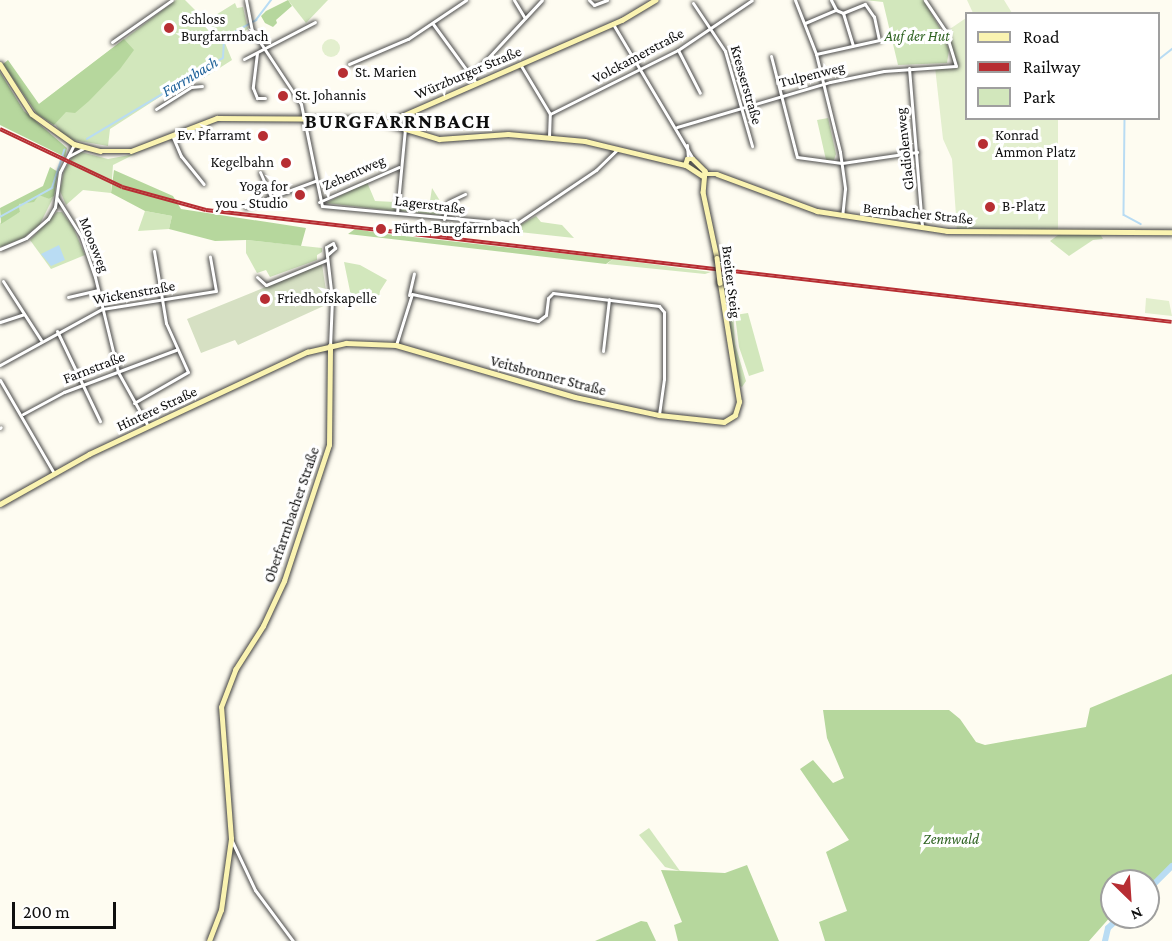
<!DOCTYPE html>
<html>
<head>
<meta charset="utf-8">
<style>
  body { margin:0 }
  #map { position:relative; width:1172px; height:941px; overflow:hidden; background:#fefcf1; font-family:"Crimson Pro",serif }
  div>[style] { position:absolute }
  .green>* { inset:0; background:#d2e7bc }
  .forest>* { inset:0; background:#b6d79d }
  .cemetery>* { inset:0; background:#d6e0c3 }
  .pitch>* { inset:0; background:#e3efce }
  .round { border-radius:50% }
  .water>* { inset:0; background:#b9dcf3 }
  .stream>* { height:1.5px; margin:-0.75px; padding:0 0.75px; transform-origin:0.75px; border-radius:0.75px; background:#b9dcf3 }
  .river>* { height:6px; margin:-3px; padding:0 3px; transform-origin:3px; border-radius:3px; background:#b9dcf3 }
  .roads { filter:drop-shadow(0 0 2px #424242) drop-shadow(0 0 2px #424242) }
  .street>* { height:3px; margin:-1.5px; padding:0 1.5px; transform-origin:1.5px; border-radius:1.5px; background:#fff }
  .secondary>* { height:4.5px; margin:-2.25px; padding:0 2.25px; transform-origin:2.25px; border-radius:2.25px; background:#faf3b1 }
  .rail>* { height:4px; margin-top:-2px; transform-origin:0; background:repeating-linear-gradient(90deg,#fff 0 4.5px,#b72e33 0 9px); box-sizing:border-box; border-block:2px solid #b72e33 }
  .bridges { filter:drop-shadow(0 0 2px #313131) drop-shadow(0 0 2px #313131) }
  .secondary-bridge>* { height:4.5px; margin:-2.25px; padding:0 2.25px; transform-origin:2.25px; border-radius:2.25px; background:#faf3b1 }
  .dots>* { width:16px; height:16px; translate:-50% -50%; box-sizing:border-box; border:3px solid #fff; border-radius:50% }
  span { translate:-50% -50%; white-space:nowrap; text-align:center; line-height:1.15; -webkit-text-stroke:6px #fff; paint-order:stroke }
  .poi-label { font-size:15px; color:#0f0f0f }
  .left { translate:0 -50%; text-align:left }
  .right { translate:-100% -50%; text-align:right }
  .park-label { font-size:15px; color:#2f6322; font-style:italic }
  .street-label { font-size:15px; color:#0f0f0f }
  .water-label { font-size:16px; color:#1f629a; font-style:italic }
  .district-label { font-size:21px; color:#0f0f0f; font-weight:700; letter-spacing:1.5px }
  .legend { position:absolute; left:965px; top:12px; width:195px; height:108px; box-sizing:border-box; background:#fff; border:2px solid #9f9f9f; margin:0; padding:8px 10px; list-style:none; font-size:18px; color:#0f0f0f }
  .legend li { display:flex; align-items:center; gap:12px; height:30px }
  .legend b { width:30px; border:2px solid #9f9f9f }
  .north { position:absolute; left:1100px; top:869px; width:60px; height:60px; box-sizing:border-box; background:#fff; border:2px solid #9f9f9f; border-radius:50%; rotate:155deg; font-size:16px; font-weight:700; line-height:24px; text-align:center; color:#0f0f0f }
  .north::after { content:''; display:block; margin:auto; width:21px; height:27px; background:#b72e33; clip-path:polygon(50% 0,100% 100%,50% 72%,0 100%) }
  .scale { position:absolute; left:12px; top:902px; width:104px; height:27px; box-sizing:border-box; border:3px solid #0f0f0f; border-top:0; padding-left:8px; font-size:18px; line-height:21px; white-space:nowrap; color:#0f0f0f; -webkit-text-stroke:4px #fff; paint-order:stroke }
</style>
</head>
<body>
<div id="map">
  <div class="green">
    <div style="clip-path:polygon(176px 0,185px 0,206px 21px,235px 3px,237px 8px,243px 7px,248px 29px,225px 43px,232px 60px,204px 78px,197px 73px,110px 129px,108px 146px,73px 140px,61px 132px,39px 104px)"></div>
    <div style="clip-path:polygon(288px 0,328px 0,306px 23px)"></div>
    <div style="clip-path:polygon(865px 0,923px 0,943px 33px,949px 50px,947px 63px,898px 65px,883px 2px)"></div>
    <div style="clip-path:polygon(828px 118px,836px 154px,834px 160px,826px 160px,817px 120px)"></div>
    <div style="clip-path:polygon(81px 152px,108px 159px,135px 154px,113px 165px,111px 193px,83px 190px,66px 205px,60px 191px,64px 171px,73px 156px)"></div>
    <div style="clip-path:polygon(367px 182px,375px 201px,395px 202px,395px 211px,326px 203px)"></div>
    <div style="clip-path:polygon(432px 188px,442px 204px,439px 215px,400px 211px,400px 198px,430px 201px)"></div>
    <div style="clip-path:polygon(39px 194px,49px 199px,54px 196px,40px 224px,23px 238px,0 247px,0 223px,20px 212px,19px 204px)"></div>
    <div style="clip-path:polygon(145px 211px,172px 216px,169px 229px,138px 231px)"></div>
    <div style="clip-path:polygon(57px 212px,62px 212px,73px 227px,85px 255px,51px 269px,30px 240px)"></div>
    <div style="clip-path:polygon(536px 216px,541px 222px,562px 225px,574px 238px,510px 231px,510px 226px,520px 225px)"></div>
    <div style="clip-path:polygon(1100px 234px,1103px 239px,1093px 240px,1069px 256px,1050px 241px,1058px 235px)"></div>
    <div style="clip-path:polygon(246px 240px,322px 248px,322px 252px,317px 255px,317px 260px,270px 277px,266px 270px,257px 273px,246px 253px)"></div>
    <div style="clip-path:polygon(613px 259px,711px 272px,705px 274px,607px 264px)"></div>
    <div style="clip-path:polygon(344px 262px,360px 265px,387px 280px,380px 291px,378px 304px,352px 301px)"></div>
    <div style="clip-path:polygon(723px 277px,731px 279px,735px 344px,746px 381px,742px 387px,738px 385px,728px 328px)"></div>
    <div style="clip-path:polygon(748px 313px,764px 371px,749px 376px,739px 347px,735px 315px)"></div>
    <div style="clip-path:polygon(649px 828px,680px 871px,665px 867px,639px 835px)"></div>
  </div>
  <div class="forest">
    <div style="clip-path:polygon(288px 0,292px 6px,276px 20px,277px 23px,273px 27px,265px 23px,261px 16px,266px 11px)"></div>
    <div style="clip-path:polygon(124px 39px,134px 50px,120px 69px,89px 101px,75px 113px,66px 112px,54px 125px,37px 114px,3px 64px,8px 60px,39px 104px)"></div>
    <div style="clip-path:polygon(0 72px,24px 111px,67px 148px,65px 157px,0 125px)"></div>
    <div style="clip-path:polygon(50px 167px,58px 172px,54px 196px,49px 199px,39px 195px,34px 202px,19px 204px,20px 212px,1px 224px,0 208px,43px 186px)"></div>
    <div style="clip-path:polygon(114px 170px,173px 196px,181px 209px,306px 228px,301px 246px,246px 240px,215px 241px,169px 229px,172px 216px,145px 211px,111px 193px)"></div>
    <div style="clip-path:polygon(355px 229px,386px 234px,613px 259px,606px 264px,348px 234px)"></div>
    <div style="clip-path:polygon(1172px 674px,1172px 867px,1148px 892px,1148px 881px,1112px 881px,1112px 915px,1089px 941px,825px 941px,819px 922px,847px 911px,826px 852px,849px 840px,800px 769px,813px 760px,833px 783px,844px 778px,827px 738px,823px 710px,949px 710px,960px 719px,976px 742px,985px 745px,1086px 727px,1090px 708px)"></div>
    <div style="clip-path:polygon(747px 865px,779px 941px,678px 941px,674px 925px,682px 922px,661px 870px,725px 873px)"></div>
    <div style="clip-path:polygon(641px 921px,647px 922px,656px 941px,595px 941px)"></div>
  </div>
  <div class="cemetery">
    <div style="clip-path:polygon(322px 264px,328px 304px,238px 345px,235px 340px,201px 353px,187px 319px)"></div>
  </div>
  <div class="pitch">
    <div style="clip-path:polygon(967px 0,1004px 0,1012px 13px,973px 13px)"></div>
    <div style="clip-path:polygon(966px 18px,966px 118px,1058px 119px,1058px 230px,957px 230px,952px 159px,943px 139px,935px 67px,953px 66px,947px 31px)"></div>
    <div class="round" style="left:322px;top:39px;width:18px;height:18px"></div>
    <div style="clip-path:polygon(1146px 298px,1169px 301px,1172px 316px,1145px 313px)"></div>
  </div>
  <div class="water">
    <div style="clip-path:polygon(59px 245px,65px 260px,51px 266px,41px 254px)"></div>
  </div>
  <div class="stream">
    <div style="left:1158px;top:60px;width:18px;rotate:-38deg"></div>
    <div style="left:1125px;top:118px;width:97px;rotate:90.6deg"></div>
    <div style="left:1124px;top:215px;width:19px;rotate:28deg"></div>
    <div style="left:87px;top:139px;width:158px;rotate:-30.8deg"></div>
    <div style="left:223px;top:58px;width:20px;rotate:-87deg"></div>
    <div style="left:224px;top:38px;width:37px;rotate:-29deg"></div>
    <div style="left:256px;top:20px;width:25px;rotate:-53deg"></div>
    <div style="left:0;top:217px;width:60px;rotate:-29.1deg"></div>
    <div style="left:52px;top:188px;width:40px;rotate:-72deg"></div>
  </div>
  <div class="river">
    <div style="left:1148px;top:890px;width:34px;rotate:-45deg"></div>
    <div style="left:1105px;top:941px;width:13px;rotate:-77deg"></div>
    <div style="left:1108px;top:928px;width:16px;rotate:-43deg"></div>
  </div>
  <div class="roads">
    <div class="street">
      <div style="left:246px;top:0;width:31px;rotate:79deg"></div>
      <div style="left:252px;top:30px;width:89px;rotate:56.5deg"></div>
      <div style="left:301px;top:104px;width:104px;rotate:78.4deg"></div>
      <div style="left:322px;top:206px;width:195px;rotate:5.3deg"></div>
      <div style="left:516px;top:224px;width:97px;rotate:-34deg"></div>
      <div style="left:596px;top:170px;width:30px;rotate:-44deg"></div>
      <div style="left:514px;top:0;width:21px;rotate:59deg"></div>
      <div style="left:589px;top:0;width:7px;rotate:45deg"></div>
      <div style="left:594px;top:5px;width:14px;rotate:-21deg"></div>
      <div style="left:795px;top:0;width:58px;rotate:68.7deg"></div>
      <div style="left:816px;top:54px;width:101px;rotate:76.2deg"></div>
      <div style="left:840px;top:152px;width:37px;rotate:82deg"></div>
      <div style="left:845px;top:189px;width:27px;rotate:96deg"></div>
      <div style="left:831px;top:0;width:11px;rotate:63deg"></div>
      <div style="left:836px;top:10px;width:8px;rotate:23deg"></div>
      <div style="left:843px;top:13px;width:34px;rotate:73deg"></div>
      <div style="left:693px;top:3px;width:58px;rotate:56.3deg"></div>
      <div style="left:725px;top:51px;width:99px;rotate:74.1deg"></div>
      <div style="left:805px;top:23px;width:34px;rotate:-23deg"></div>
      <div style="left:433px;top:24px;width:73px;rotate:53.9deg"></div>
      <div style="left:613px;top:24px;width:157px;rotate:59.3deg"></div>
      <div style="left:112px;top:42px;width:73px;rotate:-35deg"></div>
      <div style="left:678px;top:50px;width:48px;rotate:62.9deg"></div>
      <div style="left:257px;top:53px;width:35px;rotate:97deg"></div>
      <div style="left:253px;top:88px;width:11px;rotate:68deg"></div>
      <div style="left:257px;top:98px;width:8px"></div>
      <div style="left:816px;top:54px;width:65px;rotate:-12.5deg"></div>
      <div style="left:879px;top:40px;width:24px;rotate:-102deg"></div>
      <div style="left:874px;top:17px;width:16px;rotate:-125deg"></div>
      <div style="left:865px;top:4px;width:24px;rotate:158deg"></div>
      <div style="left:771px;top:56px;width:104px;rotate:75.6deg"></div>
      <div style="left:797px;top:157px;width:45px;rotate:7.6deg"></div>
      <div style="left:842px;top:163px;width:76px;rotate:-8.3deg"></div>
      <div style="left:244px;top:59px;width:80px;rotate:-27.5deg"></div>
      <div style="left:349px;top:64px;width:64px;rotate:-23deg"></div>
      <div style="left:408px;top:39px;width:70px;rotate:-33.9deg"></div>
      <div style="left:520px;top:64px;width:58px;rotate:59deg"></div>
      <div style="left:909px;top:68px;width:160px;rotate:85.3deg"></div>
      <div style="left:473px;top:74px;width:101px;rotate:-47deg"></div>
      <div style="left:156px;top:109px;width:41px;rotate:-32.2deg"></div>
      <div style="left:191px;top:87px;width:11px;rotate:-5deg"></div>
      <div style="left:677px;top:127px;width:159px;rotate:-16.4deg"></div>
      <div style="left:830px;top:82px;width:55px;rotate:-11.5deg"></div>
      <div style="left:884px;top:71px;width:72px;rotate:-4deg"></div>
      <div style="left:956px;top:66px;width:38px;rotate:-107deg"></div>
      <div style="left:945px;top:30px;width:36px;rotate:-124deg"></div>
      <div style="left:172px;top:135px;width:23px;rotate:67deg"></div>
      <div style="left:181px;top:156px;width:36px;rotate:51deg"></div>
      <div style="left:549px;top:137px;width:23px;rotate:-88deg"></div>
      <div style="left:550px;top:114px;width:143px;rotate:-26.6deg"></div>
      <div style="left:678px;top:50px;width:89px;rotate:-34deg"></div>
      <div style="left:687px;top:145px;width:13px;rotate:86deg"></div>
      <div style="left:69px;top:156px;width:17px;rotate:-28deg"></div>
      <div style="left:260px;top:172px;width:27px;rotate:66deg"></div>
      <div style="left:57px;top:198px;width:45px;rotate:57.7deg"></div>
      <div style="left:81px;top:236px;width:43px;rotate:71.1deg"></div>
      <div style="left:95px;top:277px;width:98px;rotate:76.4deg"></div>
      <div style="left:118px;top:372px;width:62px;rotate:60.9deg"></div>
      <div style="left:319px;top:202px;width:87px;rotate:-23.6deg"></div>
      <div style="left:245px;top:207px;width:75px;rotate:-20.4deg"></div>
      <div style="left:397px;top:213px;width:84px;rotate:-84.6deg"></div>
      <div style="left:444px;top:219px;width:17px;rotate:-77deg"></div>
      <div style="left:448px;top:202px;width:19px;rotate:-25deg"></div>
      <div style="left:0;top:249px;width:28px;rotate:-23deg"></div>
      <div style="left:26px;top:238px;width:29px;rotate:-41deg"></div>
      <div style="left:48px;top:219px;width:14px;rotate:-60deg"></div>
      <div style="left:55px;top:207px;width:35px;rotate:-82deg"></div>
      <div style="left:60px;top:172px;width:31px;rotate:-63deg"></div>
      <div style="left:327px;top:255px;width:11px;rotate:-41deg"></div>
      <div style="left:335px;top:248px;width:5px;rotate:-112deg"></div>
      <div style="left:333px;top:243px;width:8px;rotate:150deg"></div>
      <div style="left:326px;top:247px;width:52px;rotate:83.4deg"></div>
      <div style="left:332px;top:299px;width:47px;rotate:92.4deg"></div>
      <div style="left:257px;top:277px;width:12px;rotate:42deg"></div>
      <div style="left:266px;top:285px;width:65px;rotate:-22.6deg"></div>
      <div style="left:3px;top:281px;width:70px;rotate:57.2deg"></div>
      <div style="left:409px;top:295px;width:22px;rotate:-77deg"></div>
      <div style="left:68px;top:297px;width:31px;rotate:-13deg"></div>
      <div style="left:0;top:322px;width:25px;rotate:-18deg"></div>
      <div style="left:57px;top:331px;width:100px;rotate:64.5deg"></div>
      <div style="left:396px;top:345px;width:53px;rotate:-72.6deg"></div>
      <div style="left:412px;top:294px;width:129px;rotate:12.1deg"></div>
      <div style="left:538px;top:321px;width:10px;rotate:-37deg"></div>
      <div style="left:546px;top:315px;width:17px;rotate:-83deg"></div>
      <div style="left:548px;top:298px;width:7px;rotate:-45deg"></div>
      <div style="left:553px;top:293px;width:107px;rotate:7deg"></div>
      <div style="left:659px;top:306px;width:8px;rotate:50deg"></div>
      <div style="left:664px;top:312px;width:67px;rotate:90deg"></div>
      <div style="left:664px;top:379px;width:35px;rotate:98deg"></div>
      <div style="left:603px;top:351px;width:52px;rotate:-83.4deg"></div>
      <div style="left:0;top:365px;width:116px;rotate:-28.8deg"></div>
      <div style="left:102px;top:309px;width:115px;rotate:-9deg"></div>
      <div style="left:216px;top:291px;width:35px;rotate:-100deg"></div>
      <div style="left:0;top:380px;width:108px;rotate:59.9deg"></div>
      <div style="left:134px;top:403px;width:62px;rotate:-29.9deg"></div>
      <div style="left:188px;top:372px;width:54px;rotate:-114.2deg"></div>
      <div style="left:166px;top:323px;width:73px;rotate:-99.5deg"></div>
      <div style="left:23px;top:414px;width:47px;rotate:-28.2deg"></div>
      <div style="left:64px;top:392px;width:120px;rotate:-20.6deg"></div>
      <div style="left:0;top:428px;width:1px;rotate:-45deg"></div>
      <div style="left:231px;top:839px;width:56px;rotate:64.8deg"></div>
      <div style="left:255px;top:890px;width:64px;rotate:53.3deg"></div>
    </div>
    <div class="secondary">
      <div style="left:0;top:64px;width:59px;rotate:57.4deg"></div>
      <div style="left:32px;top:114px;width:52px;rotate:35.5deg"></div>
      <div style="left:74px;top:144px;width:27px;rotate:15deg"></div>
      <div style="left:100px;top:151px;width:31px"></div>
      <div style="left:131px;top:151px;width:92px;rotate:-21deg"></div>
      <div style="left:217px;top:118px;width:156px;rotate:0.4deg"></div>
      <div style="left:373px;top:119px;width:69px;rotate:16.9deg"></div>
      <div style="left:439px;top:139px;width:69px;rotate:-4.1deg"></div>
      <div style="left:508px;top:134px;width:77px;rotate:5.2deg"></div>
      <div style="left:585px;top:141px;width:103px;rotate:13.5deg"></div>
      <div style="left:388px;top:122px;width:255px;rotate:-23.6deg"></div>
      <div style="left:622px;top:20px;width:39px;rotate:-31deg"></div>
      <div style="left:704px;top:174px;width:13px"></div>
      <div style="left:717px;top:174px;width:107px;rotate:20.3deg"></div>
      <div style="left:817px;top:211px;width:132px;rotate:8.7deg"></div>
      <div style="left:947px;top:231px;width:225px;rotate:0.3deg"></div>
      <div style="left:702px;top:176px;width:20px;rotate:-147deg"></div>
      <div style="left:685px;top:165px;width:6px;rotate:-72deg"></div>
      <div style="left:687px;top:159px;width:6px"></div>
      <div style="left:693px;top:159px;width:17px;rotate:45deg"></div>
      <div style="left:705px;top:171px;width:21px;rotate:95deg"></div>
      <div style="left:703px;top:192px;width:67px;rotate:78deg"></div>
      <div style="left:0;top:504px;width:102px;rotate:-29.3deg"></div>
      <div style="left:89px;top:454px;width:241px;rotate:-25.1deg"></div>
      <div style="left:307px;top:352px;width:40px;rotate:-13deg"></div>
      <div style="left:346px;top:343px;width:50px;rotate:2.3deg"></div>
      <div style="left:396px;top:345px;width:186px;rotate:16.2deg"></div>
      <div style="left:575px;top:397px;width:86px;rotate:12.1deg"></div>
      <div style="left:659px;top:415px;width:65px;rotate:6.1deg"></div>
      <div style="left:724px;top:422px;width:13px;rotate:-32deg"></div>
      <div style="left:735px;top:415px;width:14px;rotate:-73deg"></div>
      <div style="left:739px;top:402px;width:121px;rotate:-99.1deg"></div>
      <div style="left:209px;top:941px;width:33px;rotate:-69deg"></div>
      <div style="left:221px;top:910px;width:72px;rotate:-82deg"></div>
      <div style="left:231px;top:839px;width:132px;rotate:-94.3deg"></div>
      <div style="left:221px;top:707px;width:40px;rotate:-69deg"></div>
      <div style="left:235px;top:670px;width:52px;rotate:-57.5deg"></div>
      <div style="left:263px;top:626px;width:50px;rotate:-65deg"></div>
      <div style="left:284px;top:581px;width:143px;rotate:-71.7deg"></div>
      <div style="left:329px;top:445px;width:99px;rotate:-89.4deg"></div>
    </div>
  </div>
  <div class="rail">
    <div style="left:0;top:129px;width:135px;rotate:25.4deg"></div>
    <div style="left:122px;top:187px;width:87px;rotate:15.3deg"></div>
    <div style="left:206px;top:210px;width:972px;rotate:6.61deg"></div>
  </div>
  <div class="bridges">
    <div class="secondary-bridge">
      <div style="left:717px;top:258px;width:25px;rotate:83deg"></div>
    </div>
  </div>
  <div class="dots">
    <div style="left:169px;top:28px;background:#b72e33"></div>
    <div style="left:343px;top:73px;background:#b72e33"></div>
    <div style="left:283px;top:96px;background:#b72e33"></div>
    <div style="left:263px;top:136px;background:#b72e33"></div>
    <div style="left:983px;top:144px;background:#b72e33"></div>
    <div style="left:286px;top:163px;background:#b72e33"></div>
    <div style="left:300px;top:195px;background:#b72e33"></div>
    <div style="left:990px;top:207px;background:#b72e33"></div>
    <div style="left:381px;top:229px;background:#b72e33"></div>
    <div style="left:265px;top:299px;background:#b72e33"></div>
  </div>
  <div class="poi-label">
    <span class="left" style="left:181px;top:28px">Schloss<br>Burgfarrnbach</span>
    <span class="left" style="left:355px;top:73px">St. Marien</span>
    <span class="left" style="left:295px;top:96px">St. Johannis</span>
    <span class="left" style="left:995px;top:144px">Konrad<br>Ammon Platz</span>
    <span class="right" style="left:251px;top:136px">Ev. Pfarramt</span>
    <span class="right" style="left:274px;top:163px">Kegelbahn</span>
    <span class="right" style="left:288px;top:195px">Yoga for<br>you - Studio</span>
    <span class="left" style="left:1002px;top:207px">B-Platz</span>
    <span class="left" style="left:394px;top:229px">Fürth-Burgfarrnbach</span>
    <span class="left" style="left:277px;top:299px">Friedhofskapelle</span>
  </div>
  <div class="park-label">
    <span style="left:917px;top:37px">Auf der Hut</span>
    <span style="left:951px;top:840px">Zennwald</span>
  </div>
  <div class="street-label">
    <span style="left:638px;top:56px;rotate:-28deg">Volckamerstraße</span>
    <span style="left:468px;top:73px;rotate:-23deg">Würzburger Straße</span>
    <span style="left:812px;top:75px;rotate:-14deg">Tulpenweg</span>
    <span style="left:746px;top:85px;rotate:74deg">Kresserstraße</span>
    <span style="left:905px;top:149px;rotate:-96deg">Gladiolenweg</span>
    <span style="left:354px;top:173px;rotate:-24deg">Zehentweg</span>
    <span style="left:430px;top:205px;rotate:7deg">Lagerstraße</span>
    <span style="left:918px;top:214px;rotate:6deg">Bernbacher Straße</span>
    <span style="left:94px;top:245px;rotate:68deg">Moosweg</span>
    <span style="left:731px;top:282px;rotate:83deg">Breiter Steig</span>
    <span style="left:134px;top:293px;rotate:-10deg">Wickenstraße</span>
    <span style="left:94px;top:368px;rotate:-21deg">Farnstraße</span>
    <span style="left:548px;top:376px;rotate:15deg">Veitsbronner Straße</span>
    <span style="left:157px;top:409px;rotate:-25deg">Hintere Straße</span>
    <span style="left:292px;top:515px;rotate:-71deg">Oberfarrnbacher Straße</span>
  </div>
  <div class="water-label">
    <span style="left:190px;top:77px;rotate:-31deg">Farrnbach</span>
  </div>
  <div class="district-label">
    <span style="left:398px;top:121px">BURGFARRNBACH</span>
  </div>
  <ul class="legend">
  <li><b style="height:8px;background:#faf3b1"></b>Road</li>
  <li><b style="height:8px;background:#b72e33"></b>Railway</li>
  <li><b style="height:16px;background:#d2e7bc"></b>Park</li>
  </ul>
  <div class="north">N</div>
  <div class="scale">200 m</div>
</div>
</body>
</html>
